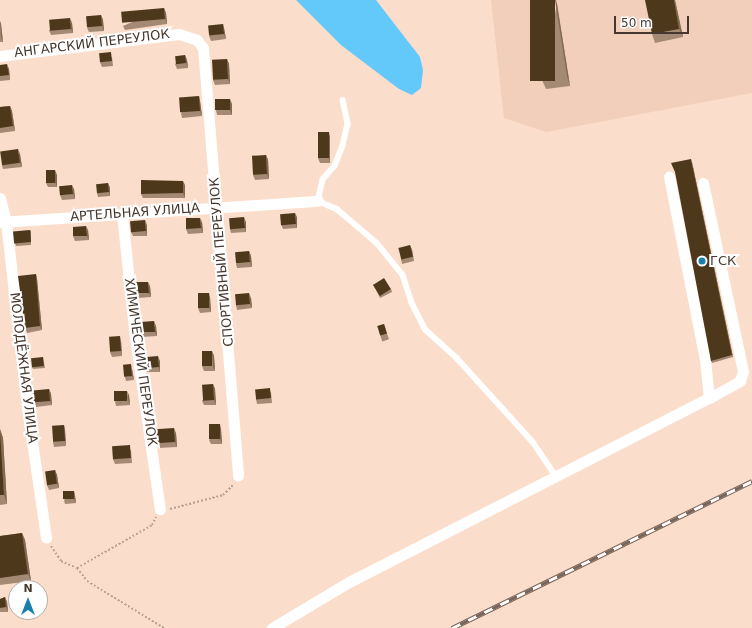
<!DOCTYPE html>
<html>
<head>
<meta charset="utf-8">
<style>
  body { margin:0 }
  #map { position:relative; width:752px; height:628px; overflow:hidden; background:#fbddcb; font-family:"DejaVu Sans",sans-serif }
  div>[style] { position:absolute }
  .built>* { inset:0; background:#f2cfba }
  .water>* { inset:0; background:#63c9fb }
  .path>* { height:2px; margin-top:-1px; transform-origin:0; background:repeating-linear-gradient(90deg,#baa193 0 2px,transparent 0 4px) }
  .service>* { height:5.5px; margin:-2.75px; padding:0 2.75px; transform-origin:2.75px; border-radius:2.75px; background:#fff }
  .minor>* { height:11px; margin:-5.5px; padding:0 5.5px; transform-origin:5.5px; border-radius:5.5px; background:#fff }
  .rail>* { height:4.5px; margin-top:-2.25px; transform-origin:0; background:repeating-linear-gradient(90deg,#fff 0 9px,#786559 0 18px); box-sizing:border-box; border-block:1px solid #786559 }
  .wall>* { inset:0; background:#a48a74; transform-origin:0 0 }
  .shaded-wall>* { inset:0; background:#816a50 }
  .building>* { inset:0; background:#4d381c; transform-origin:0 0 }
  .dots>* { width:11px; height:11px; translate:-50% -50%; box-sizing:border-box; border:2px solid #fff; border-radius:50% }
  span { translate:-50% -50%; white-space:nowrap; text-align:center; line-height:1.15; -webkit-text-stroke:4px #fff; paint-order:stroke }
  .street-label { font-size:13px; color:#47382f }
  .poi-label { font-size:13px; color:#47382f }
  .left { translate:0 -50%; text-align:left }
  .north { position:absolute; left:8px; top:580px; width:40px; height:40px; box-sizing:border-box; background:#fff; border:1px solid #b5afac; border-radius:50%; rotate:0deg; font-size:11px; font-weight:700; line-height:16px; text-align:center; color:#47382f }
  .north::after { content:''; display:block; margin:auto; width:14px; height:18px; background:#1a80aa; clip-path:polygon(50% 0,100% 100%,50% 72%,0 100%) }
  .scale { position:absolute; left:614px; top:16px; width:75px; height:18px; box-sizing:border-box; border:2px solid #47382f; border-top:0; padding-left:5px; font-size:12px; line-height:14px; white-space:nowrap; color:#47382f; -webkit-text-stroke:3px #fff; paint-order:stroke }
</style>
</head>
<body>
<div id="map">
  <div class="built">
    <div style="clip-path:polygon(491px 0,752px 0,752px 93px,546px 132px,504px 118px)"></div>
  </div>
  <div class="water">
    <div style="clip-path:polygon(296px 0,376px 0,420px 57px,423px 70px,421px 88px,412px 95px,399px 89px,341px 45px)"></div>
  </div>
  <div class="path">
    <div style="left:170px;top:509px;width:55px;rotate:-14.8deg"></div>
    <div style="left:223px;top:495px;width:16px;rotate:-45deg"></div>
    <div style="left:51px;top:546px;width:18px;rotate:56deg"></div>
    <div style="left:61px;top:561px;width:17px;rotate:24deg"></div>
    <div style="left:77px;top:568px;width:16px;rotate:52deg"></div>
    <div style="left:87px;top:581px;width:90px;rotate:31.4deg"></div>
    <div style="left:77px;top:568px;width:86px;rotate:-29.8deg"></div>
    <div style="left:152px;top:525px;width:9px;rotate:-63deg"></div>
  </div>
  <div class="service">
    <div style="left:343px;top:100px;width:25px;rotate:78deg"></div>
    <div style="left:348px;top:124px;width:23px;rotate:103deg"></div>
    <div style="left:343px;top:146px;width:22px;rotate:112deg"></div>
    <div style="left:335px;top:166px;width:18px;rotate:131deg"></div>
    <div style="left:323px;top:180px;width:22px;rotate:103deg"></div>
    <div style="left:318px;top:201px;width:21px;rotate:23deg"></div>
    <div style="left:337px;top:209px;width:52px;rotate:40.4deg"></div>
    <div style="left:377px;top:243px;width:41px;rotate:50.9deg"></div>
    <div style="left:403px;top:275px;width:29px;rotate:72deg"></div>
    <div style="left:412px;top:303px;width:30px;rotate:63deg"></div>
    <div style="left:426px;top:330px;width:42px;rotate:42.1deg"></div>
    <div style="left:457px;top:358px;width:113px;rotate:47.9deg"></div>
    <div style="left:533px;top:442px;width:41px;rotate:55.9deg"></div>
  </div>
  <div class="minor">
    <div style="left:0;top:56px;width:180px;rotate:-7deg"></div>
    <div style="left:179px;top:34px;width:19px;rotate:18deg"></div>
    <div style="left:197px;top:40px;width:10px;rotate:53deg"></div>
    <div style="left:203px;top:48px;width:429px;rotate:85.3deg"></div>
    <div style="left:703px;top:183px;width:192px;rotate:78deg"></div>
    <div style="left:743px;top:371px;width:10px;rotate:107deg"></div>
    <div style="left:740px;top:381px;width:35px;rotate:151deg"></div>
    <div style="left:0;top:198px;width:25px;rotate:76deg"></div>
    <div style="left:6px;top:222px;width:186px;rotate:83.5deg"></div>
    <div style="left:27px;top:407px;width:132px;rotate:81.7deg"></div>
    <div style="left:122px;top:214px;width:125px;rotate:84deg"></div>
    <div style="left:135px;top:338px;width:173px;rotate:81.7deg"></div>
    <div style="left:0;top:222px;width:319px;rotate:-3.8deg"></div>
    <div style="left:272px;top:628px;width:90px;rotate:-30.9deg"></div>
    <div style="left:349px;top:582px;width:404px;rotate:-27.1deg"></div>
    <div style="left:709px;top:398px;width:38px;rotate:-96deg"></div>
    <div style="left:705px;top:360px;width:187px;rotate:-101.1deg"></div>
  </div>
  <div class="rail">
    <div style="left:452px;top:628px;width:334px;rotate:-26.1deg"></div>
  </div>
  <div class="wall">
    <div style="clip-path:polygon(675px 0,683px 37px,655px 43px,652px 34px)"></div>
    <div style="clip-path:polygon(557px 4px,570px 86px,546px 89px,542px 80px)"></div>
    <div style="clip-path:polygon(164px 8px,166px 13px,167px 24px,125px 30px,123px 26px)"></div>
    <div style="clip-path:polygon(101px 15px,103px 20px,104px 31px,89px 32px,87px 28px)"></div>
    <div style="clip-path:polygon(0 21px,1px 24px,3px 42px,0 42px)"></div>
    <div style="clip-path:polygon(72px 23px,73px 33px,51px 35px,49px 30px)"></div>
    <div style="clip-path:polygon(223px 24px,224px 28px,226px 39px,211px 41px,209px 36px)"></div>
    <div style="clip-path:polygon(185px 55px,187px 60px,188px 68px,177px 69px,175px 64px)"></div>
    <div style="clip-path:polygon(112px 57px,113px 66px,102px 67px,100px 62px)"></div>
    <div style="clip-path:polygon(227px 59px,229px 64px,230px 84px,215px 85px,213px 80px)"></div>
    <div style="clip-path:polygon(0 65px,9px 69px,10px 80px,0 81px)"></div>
    <div style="clip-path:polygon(199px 96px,200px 101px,202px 116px,182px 118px,181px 113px)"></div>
    <div style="clip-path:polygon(232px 104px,232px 115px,217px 115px,216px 110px)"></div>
    <div style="clip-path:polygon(10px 106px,12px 111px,15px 131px,0 133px,0 107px)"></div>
    <div style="clip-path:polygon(330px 137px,330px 163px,320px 163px,318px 158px)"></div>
    <div style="clip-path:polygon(20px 154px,22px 167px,3px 169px,2px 165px)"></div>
    <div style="clip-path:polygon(266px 155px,268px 160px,269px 179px,255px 180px,253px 175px)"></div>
    <div style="clip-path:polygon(692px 162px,733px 357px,712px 363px,711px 361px)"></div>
    <div style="clip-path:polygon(57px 175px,57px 187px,48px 187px,46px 183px)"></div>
    <div style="clip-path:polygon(108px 183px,110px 188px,110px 196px,98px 197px,97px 193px)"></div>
    <div style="clip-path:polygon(185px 185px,185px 198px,143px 198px,141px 194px)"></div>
    <div style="clip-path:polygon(74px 189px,75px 199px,62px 200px,60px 195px)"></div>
    <div style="clip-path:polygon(297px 217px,297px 228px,283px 229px,281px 224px)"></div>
    <div style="clip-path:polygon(202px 222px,203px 233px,188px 234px,186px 229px)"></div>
    <div style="clip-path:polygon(246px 222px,246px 232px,231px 233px,230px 229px)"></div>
    <div style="clip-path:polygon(147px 225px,147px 236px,133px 236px,131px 232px)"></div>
    <div style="clip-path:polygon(30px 230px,31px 232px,31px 245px,16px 246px,15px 243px)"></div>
    <div style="clip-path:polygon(88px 230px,89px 240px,75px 241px,73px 236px)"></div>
    <div style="clip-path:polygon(410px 245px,412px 250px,414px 261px,402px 264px,401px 259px)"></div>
    <div style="clip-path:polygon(249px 251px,251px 256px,252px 267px,237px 268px,236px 264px)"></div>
    <div style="clip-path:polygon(36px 274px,37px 279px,42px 330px,27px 333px,25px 328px)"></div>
    <div style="clip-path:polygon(373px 284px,391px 289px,392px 292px,380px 298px)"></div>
    <div style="clip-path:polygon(150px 286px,151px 297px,138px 298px,136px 293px)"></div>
    <div style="clip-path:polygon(210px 297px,211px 312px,200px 313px,198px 308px)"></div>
    <div style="clip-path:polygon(251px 298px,252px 308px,237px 310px,236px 305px)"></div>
    <div style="left:384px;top:324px;width:16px;height:7px;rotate:72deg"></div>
    <div style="clip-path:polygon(156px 326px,157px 336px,142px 337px,140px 332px)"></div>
    <div style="clip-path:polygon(121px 341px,122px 356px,112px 357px,110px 352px)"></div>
    <div style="clip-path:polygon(212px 351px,214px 356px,215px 371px,204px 371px,202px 366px)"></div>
    <div style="clip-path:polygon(43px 357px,45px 368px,33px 369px,32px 367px)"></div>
    <div style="clip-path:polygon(160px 361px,160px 372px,147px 372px,145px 368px)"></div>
    <div style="clip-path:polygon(132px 369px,134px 380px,126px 381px,125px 377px)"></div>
    <div style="clip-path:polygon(213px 384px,215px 389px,216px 405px,204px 405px,202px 401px)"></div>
    <div style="clip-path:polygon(49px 389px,51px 394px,52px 405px,36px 407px,34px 402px)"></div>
    <div style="clip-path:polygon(271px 392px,272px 403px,257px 404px,256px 399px)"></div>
    <div style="clip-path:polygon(129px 395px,130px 405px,116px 406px,115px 401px)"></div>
    <div style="clip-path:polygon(64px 425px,65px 430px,66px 446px,54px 447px,53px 442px)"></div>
    <div style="clip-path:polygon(0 429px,3px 438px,7px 504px,0 505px)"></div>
    <div style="clip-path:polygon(221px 429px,222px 444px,211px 444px,209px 440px)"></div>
    <div style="clip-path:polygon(176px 433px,177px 447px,158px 448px,156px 443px)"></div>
    <div style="clip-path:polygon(131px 450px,132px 463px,115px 464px,113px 459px)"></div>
    <div style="clip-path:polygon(55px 470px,57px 475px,59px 488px,49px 490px,47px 485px)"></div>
    <div style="clip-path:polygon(74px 491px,75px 496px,76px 503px,65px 504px,64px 500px)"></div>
    <div style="clip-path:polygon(22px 533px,25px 540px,31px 581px,0 585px,0 536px)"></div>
    <div style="clip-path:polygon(5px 597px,7px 602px,8px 612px,0 612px,0 599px)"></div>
  </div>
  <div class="shaded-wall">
    <div style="clip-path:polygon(555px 0,556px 0,557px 4px,570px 86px,567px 76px)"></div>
    <div style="clip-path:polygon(674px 0,675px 0,683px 37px,679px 29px)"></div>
    <div style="clip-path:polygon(164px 8px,166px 13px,167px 24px,165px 19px)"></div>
    <div style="clip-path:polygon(101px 15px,103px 20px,104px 31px,102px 26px)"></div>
    <div style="clip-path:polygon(70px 18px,72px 23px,73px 33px,71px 29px)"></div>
    <div style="clip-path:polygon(0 21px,1px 24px,3px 42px,1px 37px)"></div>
    <div style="clip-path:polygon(223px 24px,224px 28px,226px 39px,224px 34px)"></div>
    <div style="clip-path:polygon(185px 55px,187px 60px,188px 68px,186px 63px)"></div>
    <div style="clip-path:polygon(227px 59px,229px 64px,230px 84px,228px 79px)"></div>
    <div style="clip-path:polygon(7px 64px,9px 69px,10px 80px,9px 75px)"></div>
    <div style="clip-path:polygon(199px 96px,200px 101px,202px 116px,200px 111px)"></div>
    <div style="clip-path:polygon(230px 99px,232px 104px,232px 115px,230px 110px)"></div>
    <div style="clip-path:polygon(10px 106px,12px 111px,15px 131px,13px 126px)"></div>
    <div style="clip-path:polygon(329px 132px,330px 137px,330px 163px,329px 158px)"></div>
    <div style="clip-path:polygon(18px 149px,20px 154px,22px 167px,20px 163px)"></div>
    <div style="clip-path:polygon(266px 155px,268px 160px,269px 179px,267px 174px)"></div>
    <div style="clip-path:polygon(691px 159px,692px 162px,733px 357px,732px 355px)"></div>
    <div style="clip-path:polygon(55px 170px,57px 175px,57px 187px,55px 182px)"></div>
    <div style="clip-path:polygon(183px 181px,185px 185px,185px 198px,183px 193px)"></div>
    <div style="clip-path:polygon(108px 183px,110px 188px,110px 196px,109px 192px)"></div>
    <div style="clip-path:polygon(72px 185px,74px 189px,75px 199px,73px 194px)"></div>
    <div style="clip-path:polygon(295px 213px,297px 217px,297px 228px,296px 224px)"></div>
    <div style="clip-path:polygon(244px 217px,246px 222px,246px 232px,245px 228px)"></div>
    <div style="clip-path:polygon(200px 218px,202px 222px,203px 233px,201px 228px)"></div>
    <div style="clip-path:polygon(145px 220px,147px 225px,147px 236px,146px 231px)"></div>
    <div style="clip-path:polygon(86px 226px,88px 230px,89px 240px,87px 236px)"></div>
    <div style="clip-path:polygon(30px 230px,31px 232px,31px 245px,31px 242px)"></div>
    <div style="clip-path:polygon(410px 245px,412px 250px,414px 261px)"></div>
    <div style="clip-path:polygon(249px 251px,251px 256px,252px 267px,250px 262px)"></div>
    <div style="clip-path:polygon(36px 274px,37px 279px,42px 330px,40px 326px)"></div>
    <div style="clip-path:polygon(148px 282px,150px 286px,151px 297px,149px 293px)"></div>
    <div style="clip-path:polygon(209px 293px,210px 297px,211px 312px,209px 307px)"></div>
    <div style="clip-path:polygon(249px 293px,251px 298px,252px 308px,250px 304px)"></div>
    <div style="clip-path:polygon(154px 321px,156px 326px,157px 336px,155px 332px)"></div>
    <div style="clip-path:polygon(120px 336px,121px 341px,122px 356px,121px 351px)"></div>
    <div style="clip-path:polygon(212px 351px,214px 356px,215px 371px,213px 366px)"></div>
    <div style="clip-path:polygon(158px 356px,160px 361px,160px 372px,159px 367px)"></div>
    <div style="clip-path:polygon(131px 364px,132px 369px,134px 380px,132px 376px)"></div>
    <div style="clip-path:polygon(213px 384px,215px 389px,216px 405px,214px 400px)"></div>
    <div style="clip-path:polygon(49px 389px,51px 394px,52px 405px,50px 401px)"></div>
    <div style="clip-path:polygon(127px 391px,129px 395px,130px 405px,128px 400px)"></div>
    <div style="clip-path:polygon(220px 424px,221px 429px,222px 444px,220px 439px)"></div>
    <div style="clip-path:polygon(64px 425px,65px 430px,66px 446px,65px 441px)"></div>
    <div style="clip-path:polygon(174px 428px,176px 433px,177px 447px,175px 442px)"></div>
    <div style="clip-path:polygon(0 429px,3px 438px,7px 504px,4px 495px)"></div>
    <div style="clip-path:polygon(55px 470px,57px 475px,59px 488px,57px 484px)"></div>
    <div style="clip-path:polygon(74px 491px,75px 496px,76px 503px,74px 499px)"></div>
    <div style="clip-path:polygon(22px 533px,25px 540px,31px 581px,28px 574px)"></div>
    <div style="clip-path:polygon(5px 597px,7px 602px,8px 612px,6px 607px)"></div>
  </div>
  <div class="building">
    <div style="left:530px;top:0;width:25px;height:81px"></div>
    <div style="clip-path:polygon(645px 0,674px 0,679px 29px,652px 34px)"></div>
    <div style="left:164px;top:8px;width:11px;height:43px;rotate:85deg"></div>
    <div style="left:101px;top:15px;width:11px;height:15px;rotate:85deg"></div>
    <div style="left:70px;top:18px;width:11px;height:21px;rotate:85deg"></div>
    <div style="left:223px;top:24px;width:10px;height:15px;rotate:84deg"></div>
    <div style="left:111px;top:52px;width:9px;height:12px;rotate:84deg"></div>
    <div style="left:185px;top:55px;width:8px;height:10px;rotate:83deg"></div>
    <div style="left:227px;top:59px;width:20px;height:15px;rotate:87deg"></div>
    <div style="clip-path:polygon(7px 64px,9px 75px,0 76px,0 65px)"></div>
    <div style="left:199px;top:96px;width:15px;height:20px;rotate:86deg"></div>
    <div style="left:215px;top:99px;width:15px;height:11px"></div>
    <div style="clip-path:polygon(10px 106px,13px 126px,0 128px,0 107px)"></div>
    <div style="left:329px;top:132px;width:26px;height:11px;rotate:90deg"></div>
    <div style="left:18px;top:149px;width:14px;height:18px;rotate:82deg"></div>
    <div style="left:266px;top:155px;width:19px;height:14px;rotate:87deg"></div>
    <div style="clip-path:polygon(691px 159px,732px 355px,711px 361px,675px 172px,671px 163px)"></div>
    <div style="left:46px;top:170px;width:9px;height:13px"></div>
    <div style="clip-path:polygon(141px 180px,183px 181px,183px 193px,141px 194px)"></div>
    <div style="left:108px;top:183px;width:9px;height:12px;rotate:84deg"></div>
    <div style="left:72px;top:185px;width:9px;height:13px;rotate:84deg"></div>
    <div style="left:295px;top:213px;width:11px;height:15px;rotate:85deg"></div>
    <div style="left:244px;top:217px;width:11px;height:15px;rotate:85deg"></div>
    <div style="clip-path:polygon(186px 218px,200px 218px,201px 228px,186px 229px)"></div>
    <div style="left:145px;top:220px;width:11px;height:15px;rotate:85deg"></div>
    <div style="clip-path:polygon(86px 226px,87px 236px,73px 236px,73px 227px)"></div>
    <div style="left:30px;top:230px;width:12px;height:17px;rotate:85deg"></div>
    <div style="left:410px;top:245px;width:12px;height:12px;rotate:76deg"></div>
    <div style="left:249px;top:251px;width:11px;height:14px;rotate:85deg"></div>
    <div style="clip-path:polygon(36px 274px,40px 326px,25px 328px,18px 276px)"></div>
    <div style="left:384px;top:278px;width:13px;height:13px;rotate:58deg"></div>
    <div style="clip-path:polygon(135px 282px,148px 282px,149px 293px,136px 293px)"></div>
    <div style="left:198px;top:293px;width:11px;height:15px"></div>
    <div style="left:249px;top:293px;width:11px;height:14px;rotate:85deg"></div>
    <div style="clip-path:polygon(154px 321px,155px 332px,140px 332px,140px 322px)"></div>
    <div style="left:384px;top:324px;width:10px;height:7px;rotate:73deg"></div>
    <div style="left:120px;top:336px;width:15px;height:11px;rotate:86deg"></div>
    <div style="left:202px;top:351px;width:10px;height:15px"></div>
    <div style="left:158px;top:356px;width:11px;height:14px;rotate:85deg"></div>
    <div style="left:43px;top:357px;width:9px;height:12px;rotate:84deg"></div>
    <div style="left:131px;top:364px;width:12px;height:8px;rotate:85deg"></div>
    <div style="left:213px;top:384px;width:16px;height:11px;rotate:86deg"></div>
    <div style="left:270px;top:388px;width:10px;height:15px;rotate:84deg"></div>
    <div style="left:49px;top:389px;width:12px;height:16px;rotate:85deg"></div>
    <div style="left:114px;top:391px;width:13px;height:10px"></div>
    <div style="left:220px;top:424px;width:15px;height:11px;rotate:90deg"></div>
    <div style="left:64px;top:425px;width:16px;height:12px;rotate:86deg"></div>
    <div style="left:174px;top:428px;width:14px;height:19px;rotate:86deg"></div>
    <div style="clip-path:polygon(0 430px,4px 495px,0 495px)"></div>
    <div style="left:130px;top:445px;width:13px;height:18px;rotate:86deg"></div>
    <div style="left:55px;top:470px;width:14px;height:10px;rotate:82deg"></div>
    <div style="left:74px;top:491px;width:8px;height:11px;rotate:90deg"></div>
    <div style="clip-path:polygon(22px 533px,28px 574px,0 578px,0 536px)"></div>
    <div style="clip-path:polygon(5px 597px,6px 607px,0 608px,0 599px)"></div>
  </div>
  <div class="dots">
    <div style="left:702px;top:261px;background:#1a80aa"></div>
  </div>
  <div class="street-label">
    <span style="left:92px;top:44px;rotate:-7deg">АНГАРСКИЙ ПЕРЕУЛОК</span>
    <span style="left:135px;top:213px;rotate:-4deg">АРТЕЛЬНАЯ УЛИЦА</span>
    <span style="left:222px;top:262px;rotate:-95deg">СПОРТИВНЫЙ ПЕРЕУЛОК</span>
    <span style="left:140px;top:362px;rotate:82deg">ХИМИЧЕСКИЙ ПЕРЕУЛОК</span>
    <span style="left:23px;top:368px;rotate:83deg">МОЛОДЁЖНАЯ УЛИЦА</span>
  </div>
  <div class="poi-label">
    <span class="left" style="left:710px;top:261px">ГСК</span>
  </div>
  <div class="north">N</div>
  <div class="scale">50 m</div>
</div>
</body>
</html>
